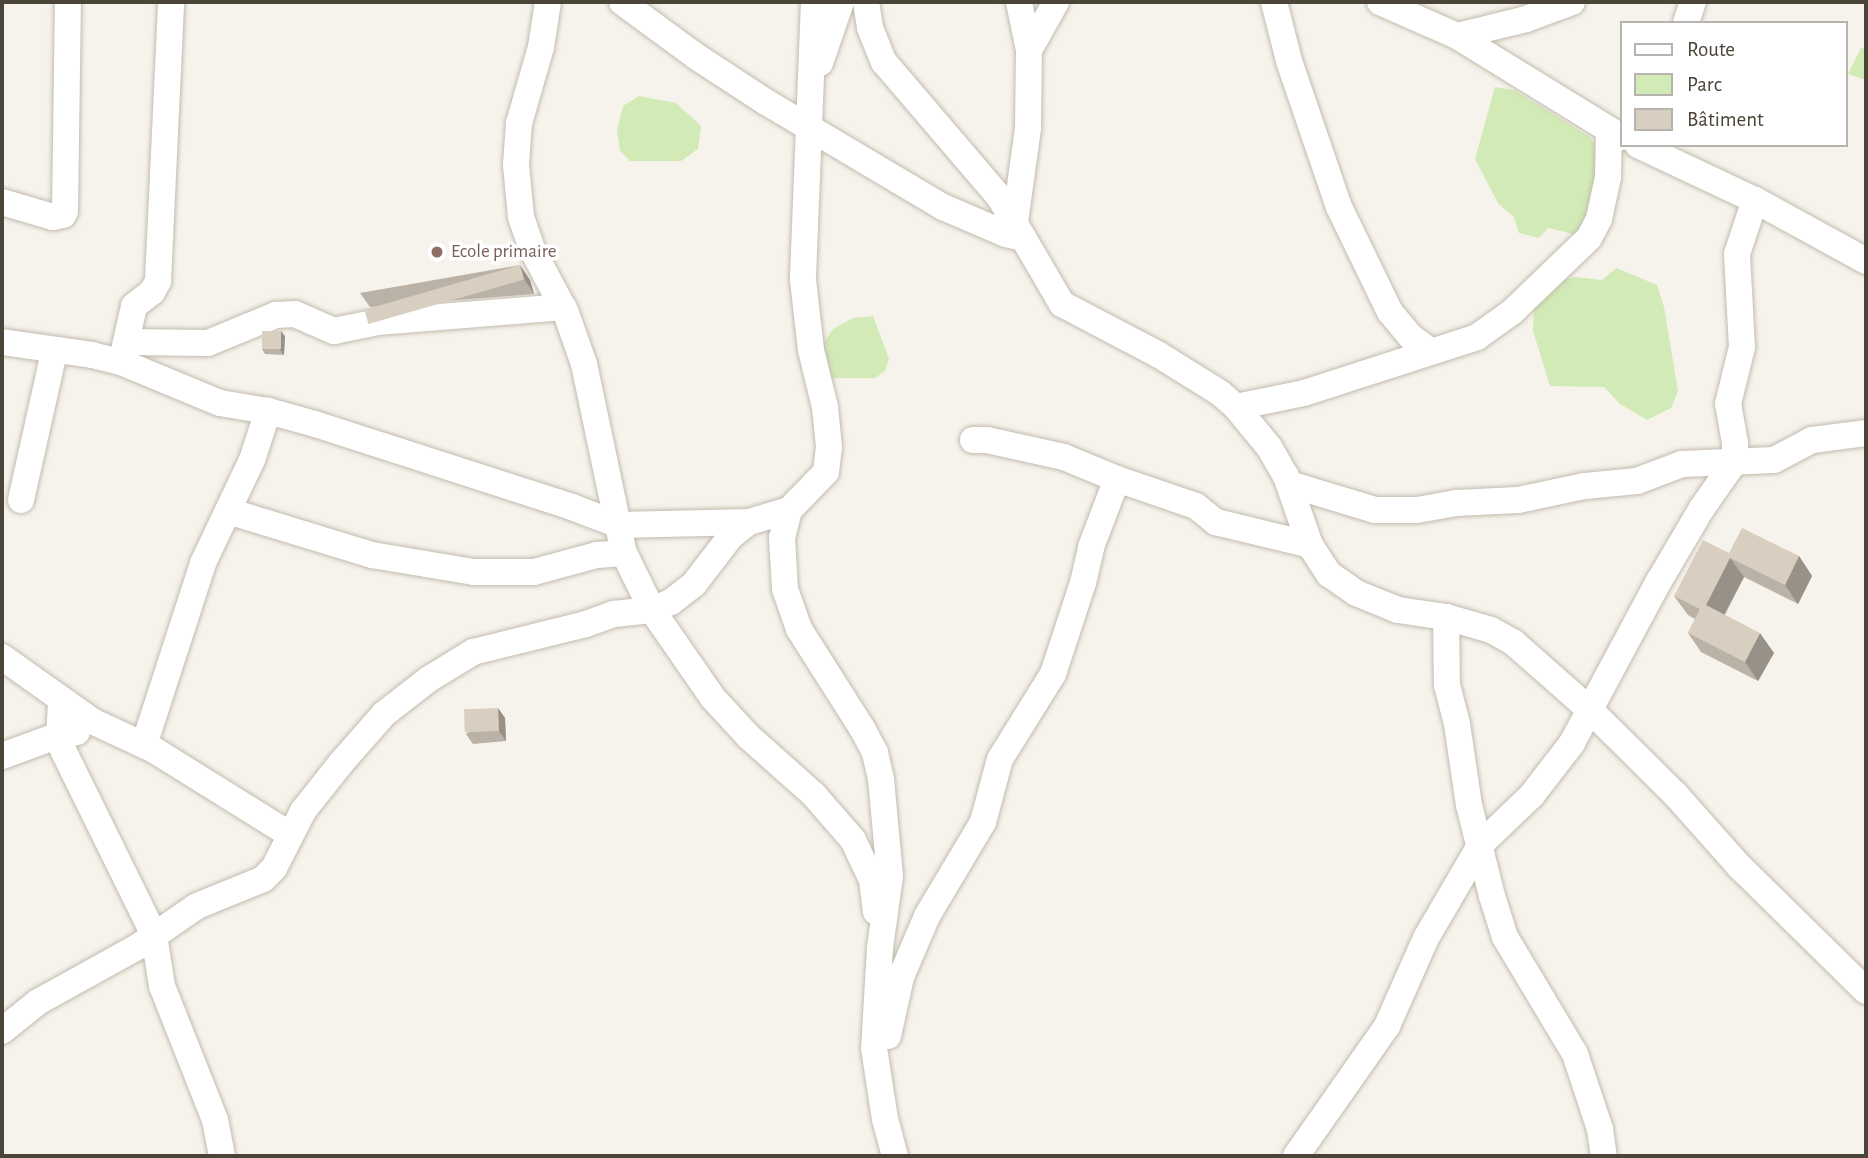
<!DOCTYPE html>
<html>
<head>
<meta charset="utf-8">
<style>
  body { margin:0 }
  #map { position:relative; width:1868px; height:1158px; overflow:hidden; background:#f6f3ec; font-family:"Alegreya Sans",sans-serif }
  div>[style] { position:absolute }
  .green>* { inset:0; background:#d2eab5 }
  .roads { filter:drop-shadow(0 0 2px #c2bbae) drop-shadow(0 0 2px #c2bbae) }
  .minor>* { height:26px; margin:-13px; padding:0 13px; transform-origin:13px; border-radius:13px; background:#fff }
  .wall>* { inset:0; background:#bab2a6 }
  .shaded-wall>* { inset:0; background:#979187 }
  .building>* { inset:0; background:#d8cfc1; transform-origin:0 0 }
  .dots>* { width:19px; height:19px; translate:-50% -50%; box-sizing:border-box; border:4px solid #fff; border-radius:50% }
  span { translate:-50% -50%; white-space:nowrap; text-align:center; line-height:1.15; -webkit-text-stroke:7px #fff; paint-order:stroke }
  .education-label { font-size:19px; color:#785e54 }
  .left { translate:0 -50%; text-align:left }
  .frame { position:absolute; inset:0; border:4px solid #4b4439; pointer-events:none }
  .legend { position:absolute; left:1620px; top:21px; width:228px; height:126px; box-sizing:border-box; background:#fff; border:2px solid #b7b4b0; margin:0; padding:9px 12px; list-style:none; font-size:21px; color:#4b4439 }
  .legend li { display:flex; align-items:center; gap:14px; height:35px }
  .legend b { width:35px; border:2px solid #b7b4b0 }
</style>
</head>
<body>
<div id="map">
  <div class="green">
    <div style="clip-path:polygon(1861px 48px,1866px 49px,1866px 80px,1848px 74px)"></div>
    <div style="clip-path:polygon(1495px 87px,1514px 90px,1590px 137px,1599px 151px,1589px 238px,1548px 228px,1539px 238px,1519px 233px,1514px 217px,1498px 203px,1475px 159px)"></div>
    <div style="clip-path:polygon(639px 96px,676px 103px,701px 126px,698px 149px,681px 161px,630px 161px,620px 151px,617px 130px,623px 106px)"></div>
    <div style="clip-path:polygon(1616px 268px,1657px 285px,1664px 307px,1678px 391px,1671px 408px,1647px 420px,1620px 404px,1604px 387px,1550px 386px,1533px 331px,1534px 305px,1550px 282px,1575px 277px,1602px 280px)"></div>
    <div style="clip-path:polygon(873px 316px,889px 359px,885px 371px,875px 378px,834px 378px,819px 371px,823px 344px,833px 329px,853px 318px)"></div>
  </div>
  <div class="roads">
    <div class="minor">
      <div style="left:548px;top:2px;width:46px;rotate:98.8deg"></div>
      <div style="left:541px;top:47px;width:79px;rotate:106.1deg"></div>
      <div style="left:519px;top:123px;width:42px;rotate:94.1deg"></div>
      <div style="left:516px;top:165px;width:52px;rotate:84.5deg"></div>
      <div style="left:521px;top:217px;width:36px;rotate:71deg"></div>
      <div style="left:533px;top:251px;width:70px;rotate:62deg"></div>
      <div style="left:566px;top:313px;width:54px;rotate:70.6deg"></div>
      <div style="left:584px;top:364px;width:193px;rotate:78.1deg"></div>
      <div style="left:624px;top:553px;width:64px;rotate:63.8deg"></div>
      <div style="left:652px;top:610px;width:107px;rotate:55.3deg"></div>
      <div style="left:713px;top:698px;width:53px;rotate:47.3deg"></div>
      <div style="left:749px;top:737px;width:87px;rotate:41.7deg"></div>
      <div style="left:814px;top:795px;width:60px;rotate:49.1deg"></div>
      <div style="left:853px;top:840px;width:44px;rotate:64.6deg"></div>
      <div style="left:872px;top:880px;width:32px;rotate:83deg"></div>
      <div style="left:622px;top:2px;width:93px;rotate:36.3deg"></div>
      <div style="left:697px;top:57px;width:82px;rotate:33.1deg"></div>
      <div style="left:766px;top:102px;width:206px;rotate:30.7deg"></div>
      <div style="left:943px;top:207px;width:69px;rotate:23.2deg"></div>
      <div style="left:1006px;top:234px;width:18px;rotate:13deg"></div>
      <div style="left:814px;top:2px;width:278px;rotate:92.3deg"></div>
      <div style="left:803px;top:280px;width:70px;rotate:83.5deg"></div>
      <div style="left:811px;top:350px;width:59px;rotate:76.2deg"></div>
      <div style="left:825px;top:407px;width:40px;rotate:84.3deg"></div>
      <div style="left:829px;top:447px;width:25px;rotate:97deg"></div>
      <div style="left:826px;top:472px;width:53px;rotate:134.2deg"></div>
      <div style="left:789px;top:510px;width:29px;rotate:104deg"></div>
      <div style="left:782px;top:538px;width:51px;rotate:86.6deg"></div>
      <div style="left:785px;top:589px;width:42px;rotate:70.7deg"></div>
      <div style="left:799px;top:629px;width:120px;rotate:57.6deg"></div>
      <div style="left:863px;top:730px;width:26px;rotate:62deg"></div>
      <div style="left:875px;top:753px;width:27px;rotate:77deg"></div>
      <div style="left:881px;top:779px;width:97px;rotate:84.7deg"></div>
      <div style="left:890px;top:876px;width:73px;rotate:97.9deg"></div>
      <div style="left:880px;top:948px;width:100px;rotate:93.4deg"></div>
      <div style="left:874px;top:1048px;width:72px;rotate:81.2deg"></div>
      <div style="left:885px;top:1119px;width:38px;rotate:75deg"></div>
      <div style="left:866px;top:2px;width:26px;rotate:81deg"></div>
      <div style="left:870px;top:28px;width:37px;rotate:68deg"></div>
      <div style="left:884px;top:62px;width:179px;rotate:49.5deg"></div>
      <div style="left:1000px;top:198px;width:123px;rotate:59.7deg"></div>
      <div style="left:1062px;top:304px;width:110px;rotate:27.7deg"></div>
      <div style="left:1159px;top:355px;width:72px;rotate:31.9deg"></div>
      <div style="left:1220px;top:393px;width:21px;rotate:41deg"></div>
      <div style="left:1236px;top:407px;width:52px;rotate:50.5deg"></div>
      <div style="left:1269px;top:447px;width:34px;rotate:60deg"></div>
      <div style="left:1286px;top:476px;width:73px;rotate:70.8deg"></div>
      <div style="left:1310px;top:545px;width:35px;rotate:57deg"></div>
      <div style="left:1329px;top:574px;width:33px;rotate:35deg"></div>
      <div style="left:1356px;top:593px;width:45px;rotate:22deg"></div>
      <div style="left:1398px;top:610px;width:49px;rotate:8.3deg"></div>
      <div style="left:1446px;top:617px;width:47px;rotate:16.1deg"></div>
      <div style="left:1491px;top:630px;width:26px;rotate:29deg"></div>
      <div style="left:1514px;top:643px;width:101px;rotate:41.4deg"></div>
      <div style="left:1590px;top:710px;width:121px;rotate:44.7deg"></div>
      <div style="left:1676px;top:795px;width:95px;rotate:48.4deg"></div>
      <div style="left:1739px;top:866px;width:178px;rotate:44.5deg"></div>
      <div style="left:1274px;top:2px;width:61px;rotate:75.7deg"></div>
      <div style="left:1289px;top:61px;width:154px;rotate:71.1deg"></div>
      <div style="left:1339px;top:207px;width:117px;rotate:64.1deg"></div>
      <div style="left:1390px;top:312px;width:33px;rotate:50deg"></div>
      <div style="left:1411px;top:337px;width:22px;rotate:36deg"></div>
      <div style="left:1380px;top:2px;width:84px;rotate:23.8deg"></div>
      <div style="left:1457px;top:36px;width:193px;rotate:31.6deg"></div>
      <div style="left:1686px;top:23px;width:22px;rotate:-72deg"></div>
      <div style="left:1457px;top:36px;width:71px;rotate:-13.8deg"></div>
      <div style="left:1526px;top:19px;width:49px;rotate:-20.3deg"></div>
      <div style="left:1029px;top:50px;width:55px;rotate:-60.6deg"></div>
      <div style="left:820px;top:63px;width:65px;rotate:-71deg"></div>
      <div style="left:1638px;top:145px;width:129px;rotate:25.2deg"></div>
      <div style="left:1755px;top:200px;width:127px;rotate:28.8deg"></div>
      <div style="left:2px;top:202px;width:53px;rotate:16.4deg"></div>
      <div style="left:53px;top:217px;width:10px;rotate:-11deg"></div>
      <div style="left:63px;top:215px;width:4px;rotate:-63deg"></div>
      <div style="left:65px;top:211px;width:209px;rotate:-89.2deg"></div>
      <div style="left:1015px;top:222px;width:95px;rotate:-82.1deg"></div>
      <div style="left:1028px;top:128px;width:78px;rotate:-89.3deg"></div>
      <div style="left:1029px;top:50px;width:49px;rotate:-101.8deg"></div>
      <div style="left:2px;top:342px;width:91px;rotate:8.2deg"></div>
      <div style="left:92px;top:355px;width:30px;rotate:14deg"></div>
      <div style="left:121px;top:362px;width:107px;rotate:22.5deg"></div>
      <div style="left:220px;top:403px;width:49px;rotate:9.5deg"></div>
      <div style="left:268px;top:411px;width:49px;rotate:15.5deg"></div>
      <div style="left:315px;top:424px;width:270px;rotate:17.9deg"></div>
      <div style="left:572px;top:507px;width:50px;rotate:21deg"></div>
      <div style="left:619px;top:525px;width:130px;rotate:-1.3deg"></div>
      <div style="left:127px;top:342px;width:81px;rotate:0.7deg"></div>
      <div style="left:208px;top:343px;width:74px;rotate:-22.4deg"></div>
      <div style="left:276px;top:315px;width:19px;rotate:-3deg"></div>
      <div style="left:295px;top:314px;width:43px;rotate:23.6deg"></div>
      <div style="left:334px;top:331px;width:45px;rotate:-11.6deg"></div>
      <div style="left:378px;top:322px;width:186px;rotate:-4.6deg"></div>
      <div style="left:122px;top:359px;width:54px;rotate:-77.2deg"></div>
      <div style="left:134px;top:306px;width:23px;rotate:-38deg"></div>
      <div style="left:152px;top:292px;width:13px;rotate:-61deg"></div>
      <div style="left:158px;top:281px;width:279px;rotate:-87.3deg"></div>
      <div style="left:1236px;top:407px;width:69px;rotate:-11.6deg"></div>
      <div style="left:1304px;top:393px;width:182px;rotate:-17.9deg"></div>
      <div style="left:1477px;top:337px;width:43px;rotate:-35.5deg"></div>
      <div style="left:1512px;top:312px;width:107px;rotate:-43.9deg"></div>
      <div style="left:1589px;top:238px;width:21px;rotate:-62deg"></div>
      <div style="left:1599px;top:219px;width:43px;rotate:-77.9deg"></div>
      <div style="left:1608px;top:177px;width:46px;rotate:-88.8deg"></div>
      <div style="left:1117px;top:479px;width:83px;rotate:18.9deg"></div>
      <div style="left:1196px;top:506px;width:26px;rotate:39deg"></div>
      <div style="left:1216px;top:522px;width:97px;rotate:13.7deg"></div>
      <div style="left:1289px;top:484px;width:90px;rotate:16.8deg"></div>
      <div style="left:1375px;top:510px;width:42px"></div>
      <div style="left:1417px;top:510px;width:40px;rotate:-10deg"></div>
      <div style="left:1456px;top:503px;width:62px;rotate:-2.8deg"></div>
      <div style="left:1518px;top:500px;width:68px;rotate:-11.8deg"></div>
      <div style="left:1585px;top:486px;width:52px;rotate:-5.5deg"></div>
      <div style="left:1637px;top:481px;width:48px;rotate:-20.7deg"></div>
      <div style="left:1682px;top:464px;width:92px;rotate:-2.5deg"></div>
      <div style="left:1774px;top:460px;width:43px;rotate:-27.8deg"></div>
      <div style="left:1812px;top:440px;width:54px;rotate:-7.4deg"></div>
      <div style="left:21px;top:500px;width:152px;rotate:-77.4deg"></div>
      <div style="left:228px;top:511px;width:151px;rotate:17deg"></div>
      <div style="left:372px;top:555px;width:103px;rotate:9.5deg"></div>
      <div style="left:474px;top:572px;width:60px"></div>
      <div style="left:534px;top:572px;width:65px;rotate:-15.1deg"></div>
      <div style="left:597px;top:555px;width:27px;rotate:-4deg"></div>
      <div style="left:1446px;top:617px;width:68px;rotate:89.2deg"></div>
      <div style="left:1447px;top:685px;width:40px;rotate:75.6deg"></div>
      <div style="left:1457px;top:724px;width:82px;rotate:81.6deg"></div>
      <div style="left:1469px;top:805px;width:94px;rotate:75.8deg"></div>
      <div style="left:1492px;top:896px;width:43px;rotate:72.4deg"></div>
      <div style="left:1505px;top:937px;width:136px;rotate:59.1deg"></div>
      <div style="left:1575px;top:1054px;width:79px;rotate:71.6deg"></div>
      <div style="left:1600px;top:1129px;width:27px;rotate:82deg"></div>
      <div style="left:2px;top:657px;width:110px;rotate:35.4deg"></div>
      <div style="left:92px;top:721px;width:68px;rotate:25.1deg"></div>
      <div style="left:154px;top:750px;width:159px;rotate:31.9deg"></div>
      <div style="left:61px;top:702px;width:33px;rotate:93deg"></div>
      <div style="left:59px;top:735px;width:16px;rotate:75deg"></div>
      <div style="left:63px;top:750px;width:206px;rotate:63.8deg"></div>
      <div style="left:154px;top:935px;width:52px;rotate:81.1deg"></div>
      <div style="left:162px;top:986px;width:144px;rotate:68.4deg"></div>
      <div style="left:215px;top:1120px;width:37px;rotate:79deg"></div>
      <div style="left:144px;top:745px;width:191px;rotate:-72deg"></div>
      <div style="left:203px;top:563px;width:114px;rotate:-64.6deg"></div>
      <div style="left:252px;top:460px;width:52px;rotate:-71.9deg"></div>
      <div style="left:2px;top:756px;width:61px;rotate:-20.2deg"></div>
      <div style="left:59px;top:735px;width:18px;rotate:-9deg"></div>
      <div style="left:2px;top:1031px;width:46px;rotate:-38.9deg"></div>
      <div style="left:38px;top:1002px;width:115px;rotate:-29deg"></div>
      <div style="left:139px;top:946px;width:70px;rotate:-34.6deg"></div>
      <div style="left:197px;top:906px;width:71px;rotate:-22.2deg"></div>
      <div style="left:263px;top:879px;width:16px;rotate:-45deg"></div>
      <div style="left:274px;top:868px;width:64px;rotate:-63deg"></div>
      <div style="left:303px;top:811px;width:61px;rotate:-51.6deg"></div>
      <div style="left:341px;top:763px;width:65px;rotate:-48.7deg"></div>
      <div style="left:384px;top:714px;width:57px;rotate:-37.9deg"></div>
      <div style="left:429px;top:679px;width:52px;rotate:-31.5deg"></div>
      <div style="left:473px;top:652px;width:116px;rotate:-13.9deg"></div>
      <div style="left:586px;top:624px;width:30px;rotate:-20deg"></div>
      <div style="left:614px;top:614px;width:38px;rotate:-6deg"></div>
      <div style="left:652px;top:610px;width:21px;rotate:-23deg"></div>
      <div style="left:671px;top:602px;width:29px;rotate:-38deg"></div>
      <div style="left:694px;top:584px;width:61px;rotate:-52.4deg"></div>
      <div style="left:731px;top:536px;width:23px;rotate:-38deg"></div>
      <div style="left:749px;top:522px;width:42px;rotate:-16.7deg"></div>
      <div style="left:888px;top:1036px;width:60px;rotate:-77.6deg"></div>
      <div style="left:901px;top:977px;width:66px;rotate:-66.9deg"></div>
      <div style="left:927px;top:916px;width:109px;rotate:-59.2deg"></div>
      <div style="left:983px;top:822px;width:65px;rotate:-74.9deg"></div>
      <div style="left:1000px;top:759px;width:100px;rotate:-58.1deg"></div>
      <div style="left:1053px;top:674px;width:96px;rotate:-71.8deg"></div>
      <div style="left:1083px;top:583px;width:37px;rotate:-77deg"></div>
      <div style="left:1091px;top:547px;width:73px;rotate:-69.1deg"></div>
      <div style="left:1117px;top:479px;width:57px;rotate:-157.5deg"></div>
      <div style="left:1064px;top:457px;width:79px;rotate:-167.6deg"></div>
      <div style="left:987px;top:440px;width:14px;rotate:180deg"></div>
      <div style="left:1296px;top:1156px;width:159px;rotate:-55deg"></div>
      <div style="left:1387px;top:1026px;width:96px;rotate:-66.1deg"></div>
      <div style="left:1426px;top:938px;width:109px;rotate:-59.7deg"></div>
      <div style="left:1481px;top:844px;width:71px;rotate:-43.9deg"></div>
      <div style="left:1532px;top:795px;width:66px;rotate:-52.4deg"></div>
      <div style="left:1572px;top:743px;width:184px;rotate:-61.8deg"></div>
      <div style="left:1659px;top:581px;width:85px;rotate:-59.5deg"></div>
      <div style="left:1702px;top:508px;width:57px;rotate:-54.9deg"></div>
      <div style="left:1735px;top:461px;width:18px;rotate:-90deg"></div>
      <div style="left:1735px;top:443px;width:40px;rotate:-100deg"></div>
      <div style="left:1728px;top:404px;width:59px;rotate:-76.2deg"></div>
      <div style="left:1742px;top:347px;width:93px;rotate:-93.1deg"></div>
      <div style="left:1737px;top:254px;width:57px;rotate:-71.6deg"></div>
    </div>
  </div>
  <div class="wall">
    <div style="clip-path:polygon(520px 265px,530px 280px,534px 294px,370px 307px,360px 293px)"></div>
    <div style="clip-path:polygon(285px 336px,284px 355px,265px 354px,262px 349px)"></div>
    <div style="clip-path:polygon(1729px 553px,1799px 556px,1812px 576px,1798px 604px,1744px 577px,1725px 615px,1774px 653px,1758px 681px,1701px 652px,1688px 633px,1695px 619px,1688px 615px,1674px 596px)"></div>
    <div style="clip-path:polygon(498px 708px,505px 718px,506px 741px,473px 744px,466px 734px)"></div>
  </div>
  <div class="shaded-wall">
    <div style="clip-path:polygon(520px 265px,530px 280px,534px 294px,524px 279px)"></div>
    <div style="clip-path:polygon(281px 331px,285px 336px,284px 355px,280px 350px)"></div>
    <div style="clip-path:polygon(1799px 556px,1812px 576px,1798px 604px,1785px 585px)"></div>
    <div style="clip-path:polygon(1730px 558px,1744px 577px,1719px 624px,1706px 605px)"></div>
    <div style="clip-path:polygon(1760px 633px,1774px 653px,1758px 681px,1745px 662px)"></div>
    <div style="clip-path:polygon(498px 708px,505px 718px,506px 741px,499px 731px)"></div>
  </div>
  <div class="building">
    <div style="left:520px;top:265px;width:15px;height:162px;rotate:74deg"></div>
    <div style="left:262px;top:331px;width:19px;height:18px"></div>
    <div style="clip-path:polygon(1742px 528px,1799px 556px,1785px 585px,1730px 558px,1706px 605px,1760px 633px,1745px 662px,1688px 633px,1700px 609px,1674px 596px,1703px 540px,1729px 553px)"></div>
    <div style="left:498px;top:708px;width:23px;height:34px;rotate:88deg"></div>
  </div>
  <div class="dots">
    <div style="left:437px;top:252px;background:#8d6e63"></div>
  </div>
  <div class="education-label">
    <span class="left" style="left:451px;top:252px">Ecole primaire</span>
  </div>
  <div class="frame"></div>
  <ul class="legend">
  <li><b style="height:9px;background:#fff"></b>Route</li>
  <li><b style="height:19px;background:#d2eab5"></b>Parc</li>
  <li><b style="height:19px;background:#d8cfc1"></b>Bâtiment</li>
  </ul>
</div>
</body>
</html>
